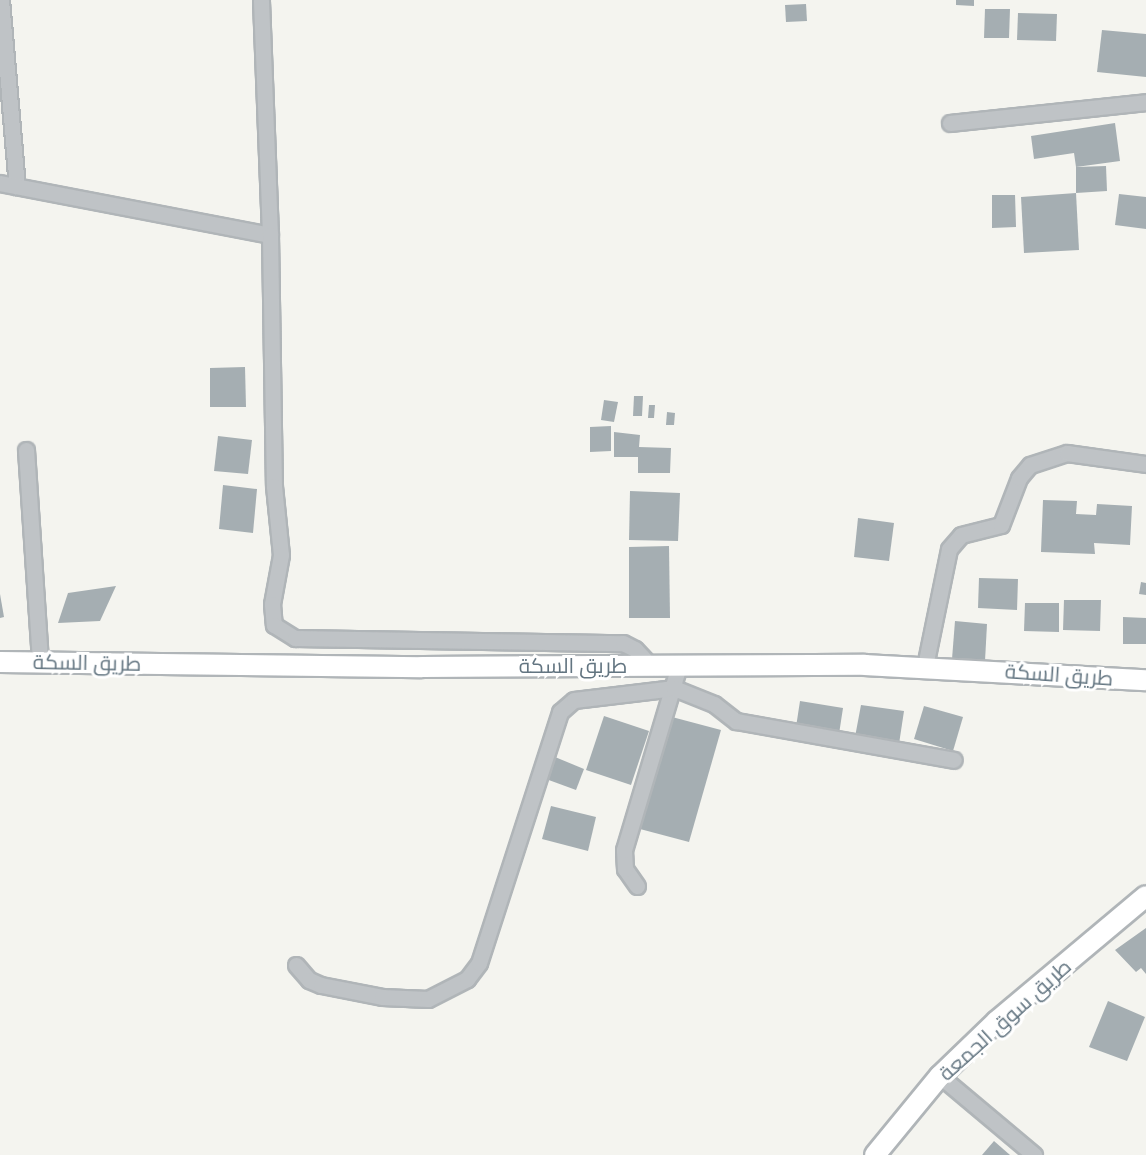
<!DOCTYPE html>
<meta charset="utf-8">
<style>
body{margin:0}
#map{position:relative;width:1146px;height:1155px;overflow:hidden;background:#f4f4ef;font-family:"Public Sans",Cairo,sans-serif}
div>[style]{position:absolute}
.building>*{inset:0;background:#a5aeb2}
.roads{filter:drop-shadow(2px 0 #b0b5b8) drop-shadow(-2px 0 #b0b5b8) drop-shadow(0 2px #b0b5b8) drop-shadow(0 -2px #b0b5b8)}
.minor>*{height:15px;margin:-7.5px;padding:0 7.5px;transform-origin:7.5px;border-radius:7.5px;background:#bfc3c6}
.major>*{height:20px;margin:-10px;padding:0 10px;transform-origin:10px;border-radius:10px;background:#fff}
span{translate:-50% -50%;white-space:nowrap;text-align:center;line-height:1.15;-webkit-text-stroke:6px #fff;paint-order:stroke}
.street-label{font-size:21px;color:#637581}
</style>
<div id="map">
<div class="building">
<i style="clip-path:polygon(956px 0,974px 0,974px 6px,956px 5px)"></i>
<i style="clip-path:polygon(806px 4px,807px 21px,786px 22px,785px 5px)"></i>
<i style="clip-path:polygon(985px 9px,1010px 9px,1009px 38px,984px 38px)"></i>
<i style="clip-path:polygon(1018px 13px,1057px 14px,1056px 41px,1017px 40px)"></i>
<i style="clip-path:polygon(1102px 30px,1146px 34px,1146px 77px,1097px 72px)"></i>
<i style="clip-path:polygon(1115px 123px,1120px 161px,1076px 167px,1074px 153px,1034px 159px,1031px 136px)"></i>
<i style="clip-path:polygon(1106px 166px,1107px 191px,1076px 193px,1076px 167px)"></i>
<i style="clip-path:polygon(1076px 193px,1079px 250px,1024px 253px,1021px 197px)"></i>
<i style="clip-path:polygon(1119px 194px,1146px 197px,1146px 229px,1115px 225px)"></i>
<i style="clip-path:polygon(992px 195px,1015px 195px,1016px 227px,992px 228px)"></i>
<i style="clip-path:polygon(245px 367px,246px 407px,210px 407px,210px 368px)"></i>
<i style="clip-path:polygon(634px 396px,643px 396px,642px 416px,633px 416px)"></i>
<i style="clip-path:polygon(604px 400px,618px 402px,614px 422px,601px 420px)"></i>
<i style="clip-path:polygon(649px 405px,655px 405px,654px 418px,648px 418px)"></i>
<i style="clip-path:polygon(667px 412px,675px 413px,674px 425px,666px 425px)"></i>
<i style="clip-path:polygon(611px 426px,611px 451px,590px 452px,590px 427px)"></i>
<i style="clip-path:polygon(614px 432px,640px 435px,639px 447px,671px 448px,670px 473px,638px 473px,638px 457px,614px 457px)"></i>
<i style="clip-path:polygon(218px 436px,252px 440px,248px 474px,214px 471px)"></i>
<i style="clip-path:polygon(223px 485px,257px 489px,253px 533px,219px 529px)"></i>
<i style="clip-path:polygon(630px 491px,680px 493px,678px 541px,629px 540px)"></i>
<i style="clip-path:polygon(1043px 500px,1077px 501px,1076px 514px,1096px 515px,1097px 504px,1132px 506px,1130px 545px,1094px 543px,1095px 554px,1041px 552px)"></i>
<i style="clip-path:polygon(858px 518px,894px 523px,889px 561px,854px 557px)"></i>
<i style="clip-path:polygon(669px 546px,670px 618px,629px 618px,629px 547px)"></i>
<i style="clip-path:polygon(979px 578px,1018px 579px,1017px 610px,978px 608px)"></i>
<i style="clip-path:polygon(1141px 582px,1146px 583px,1146px 595px,1139px 594px)"></i>
<i style="clip-path:polygon(116px 586px,100px 621px,58px 623px,68px 593px)"></i>
<i style="clip-path:polygon(0 594px,4px 617px,0 618px)"></i>
<i style="clip-path:polygon(1064px 600px,1101px 600px,1100px 631px,1063px 630px)"></i>
<i style="clip-path:polygon(1025px 603px,1059px 603px,1059px 632px,1024px 631px)"></i>
<i style="clip-path:polygon(1123px 617px,1146px 618px,1146px 644px,1123px 644px)"></i>
<i style="clip-path:polygon(955px 621px,987px 624px,985px 661px,952px 659px)"></i>
<i style="clip-path:polygon(800px 701px,843px 708px,839px 734px,796px 727px)"></i>
<i style="clip-path:polygon(861px 705px,904px 711px,899px 744px,855px 737px)"></i>
<i style="clip-path:polygon(924px 706px,963px 717px,953px 751px,914px 739px)"></i>
<i style="clip-path:polygon(604px 716px,649px 731px,631px 785px,586px 770px)"></i>
<i style="clip-path:polygon(672px 717px,721px 730px,689px 842px,640px 829px)"></i>
<i style="clip-path:polygon(555px 757px,584px 769px,576px 790px,546px 779px)"></i>
<i style="clip-path:polygon(551px 806px,596px 817px,588px 851px,542px 839px)"></i>
<i style="clip-path:polygon(1146px 928px,1146px 974px,1141px 968px,1136px 972px,1115px 950px)"></i>
<i style="clip-path:polygon(1108px 1001px,1145px 1017px,1127px 1061px,1089px 1047px)"></i>
<i style="clip-path:polygon(994px 1141px,1010px 1155px,982px 1155px)"></i>
</div>
<div class="roads">
<div class="minor">
<i style="left:1px;top:0;width:187px;rotate:85.1deg"></i>
<i style="left:950px;top:123px;width:197px;rotate:-6.1deg"></i>
<i style="left:0;top:183px;width:275px;rotate:10.9deg"></i>
<i style="left:270px;top:235px;width:235px;rotate:-92.2deg"></i>
<i style="left:270px;top:235px;width:251px;rotate:89.1deg"></i>
<i style="left:274px;top:486px;width:69px;rotate:84.2deg"></i>
<i style="left:281px;top:555px;width:50px;rotate:100.4deg"></i>
<i style="left:272px;top:604px;width:21px;rotate:85deg"></i>
<i style="left:274px;top:625px;width:25px;rotate:32deg"></i>
<i style="left:295px;top:638px;width:328px;rotate:0.9deg"></i>
<i style="left:623px;top:643px;width:13px;rotate:27deg"></i>
<i style="left:635px;top:649px;width:23px;rotate:47deg"></i>
<i style="left:26px;top:450px;width:212px;rotate:86.2deg"></i>
<i style="left:925px;top:666px;width:119px;rotate:-78.4deg"></i>
<i style="left:949px;top:549px;width:18px;rotate:-49deg"></i>
<i style="left:961px;top:535px;width:41px;rotate:-14deg"></i>
<i style="left:1001px;top:525px;width:50px;rotate:-69deg"></i>
<i style="left:1019px;top:478px;width:17px;rotate:-50deg"></i>
<i style="left:1030px;top:465px;width:39px;rotate:-18deg"></i>
<i style="left:1067px;top:453px;width:80px;rotate:7.9deg"></i>
<i style="left:637px;top:886px;width:21px;rotate:-125deg"></i>
<i style="left:625px;top:869px;width:19px;rotate:-93deg"></i>
<i style="left:624px;top:850px;width:193px;rotate:-73.4deg"></i>
<i style="left:296px;top:965px;width:20px;rotate:49deg"></i>
<i style="left:309px;top:980px;width:13px;rotate:23deg"></i>
<i style="left:321px;top:985px;width:62px;rotate:11.1deg"></i>
<i style="left:382px;top:997px;width:46px;rotate:2.5deg"></i>
<i style="left:428px;top:999px;width:44px;rotate:-27.1deg"></i>
<i style="left:467px;top:979px;width:20px;rotate:-53deg"></i>
<i style="left:479px;top:963px;width:264px;rotate:-72.1deg"></i>
<i style="left:560px;top:712px;width:18px;rotate:-41deg"></i>
<i style="left:574px;top:700px;width:101px;rotate:-6.8deg"></i>
<i style="left:674px;top:688px;width:43px;rotate:21.8deg"></i>
<i style="left:714px;top:704px;width:28px;rotate:38deg"></i>
<i style="left:736px;top:721px;width:221px;rotate:10.1deg"></i>
<i style="left:940px;top:1076px;width:123px;rotate:40deg"></i>
</div>
<div class="major">
<i style="left:0;top:662px;width:422px;rotate:0.7deg"></i>
<i style="left:422px;top:667px;width:443px;rotate:-0.3deg"></i>
<i style="left:865px;top:665px;width:281px;rotate:3.1deg"></i>
<i style="left:875px;top:1155px;width:102px;rotate:-50.6deg"></i>
<i style="left:940px;top:1076px;width:79px;rotate:-44deg"></i>
<i style="left:997px;top:1021px;width:194px;rotate:-40deg"></i>
</div>
</div>
<div class="street-label">
<span style="left:87px;top:663px;rotate:1deg">طريق السكة</span>
<span style="left:573px;top:666px">طريق السكة</span>
<span style="left:1059px;top:675px;rotate:4deg">طريق السكة</span>
<span style="left:1005px;top:1020px;rotate:-42deg">طريق سوق الجمعة</span>
</div>
</div>
